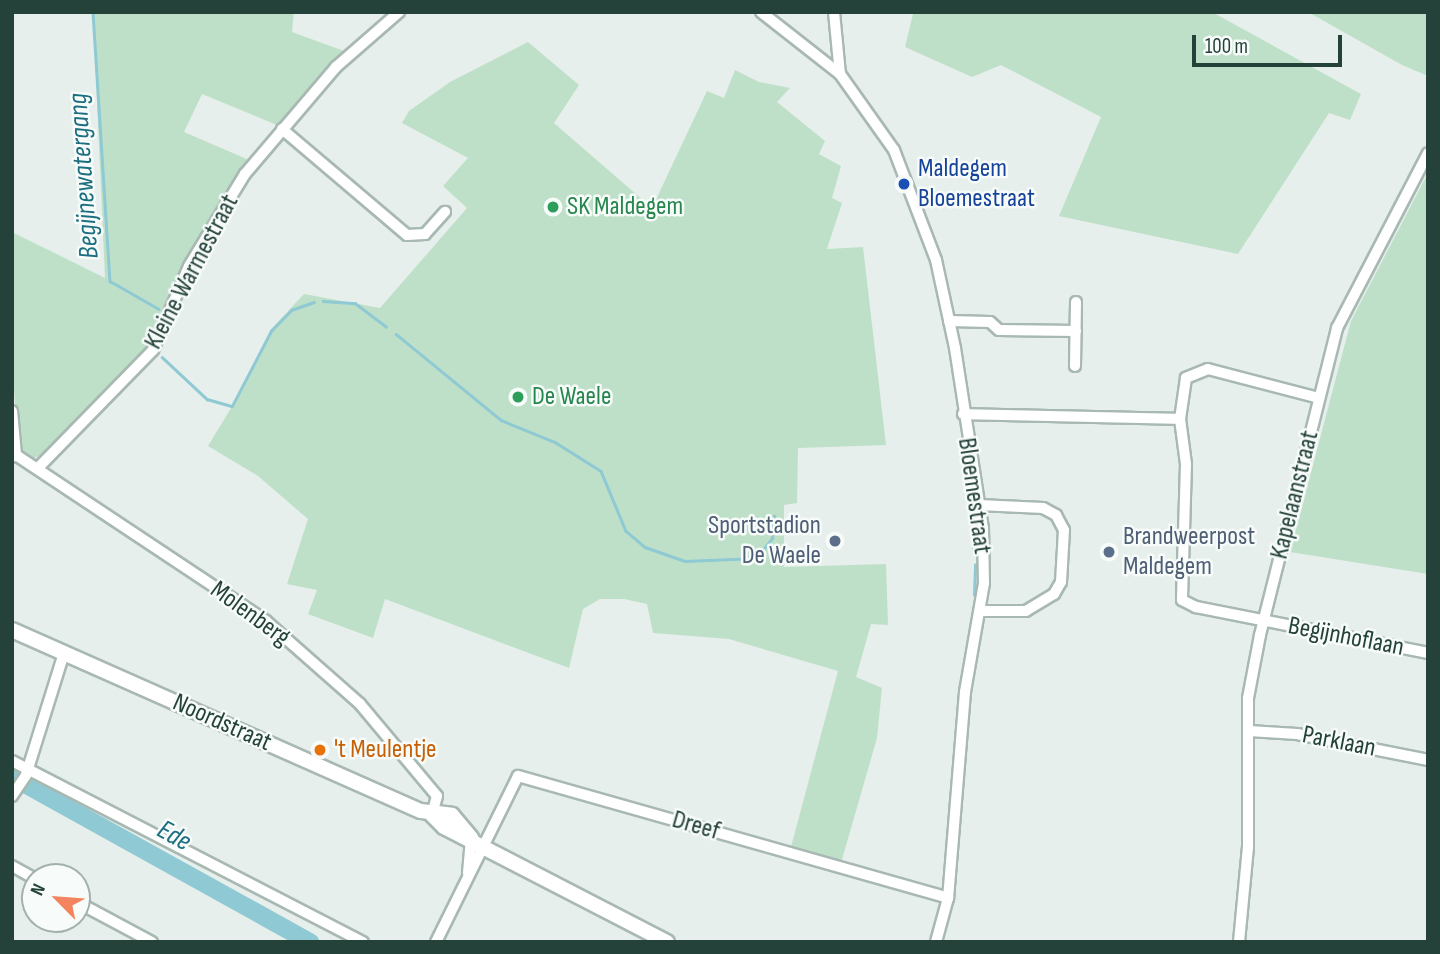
<!DOCTYPE html>
<style>
body{margin:0}
#map{position:relative;width:1440px;height:954px;overflow:hidden;background:#e6efeb;font-family:"Sofia Sans Condensed",sans-serif}
div>[style]{position:absolute}
.green>*{inset:0;background:#bfe0c8}
.stream>*{height:2.5px;margin:-1.25px;padding:0 1.25px;transform-origin:1.25px;border-radius:1.25px;background:#8ec9d4}
.river>*{height:18px;margin:-9px;padding:0 9px;transform-origin:9px;border-radius:9px;background:#8ec9d4}
.roads{filter:drop-shadow(2px 0 #a8b8b2) drop-shadow(-2px 0 #a8b8b2) drop-shadow(0 2px #a8b8b2) drop-shadow(0 -2px #a8b8b2)}
.minor>*{height:10px;margin:-5px;padding:0 5px;transform-origin:5px;border-radius:5px;background:#fff}
.tertiary>*{height:14px;margin:-7px;padding:0 7px;transform-origin:7px;border-radius:7px;background:#fff}
.dots>*{width:19px;height:19px;translate:-50% -50%;box-sizing:border-box;border:4px solid #f7fbf9;border-radius:50%}
span{translate:-50% -50%;white-space:nowrap;text-align:center;line-height:1.15;-webkit-text-stroke:5px #f7fbf9;paint-order:stroke}
.transit-label{font-size:26px;color:#164399}
.left{translate:0 -50%;text-align:left}
.leisure-label{font-size:26px;color:#27864d}
.street-label{font-size:26px;color:#24423a}
.service-label{font-size:26px;color:#4e5e75}
.right{translate:-100% -50%;text-align:right}
.food-label{font-size:26px;color:#c56008}
.water-label{font-size:28px;color:#1c6f80;font-style:italic}
.frame{position:absolute;inset:0;border:14px solid #24423a;pointer-events:none}
.north{position:absolute;left:21px;top:863px;width:70px;height:70px;box-sizing:border-box;background:#f7fbf9;border:2px solid #a3b1ad;border-radius:50%;rotate:295deg;font-size:19px;font-weight:700;line-height:28px;text-align:center;color:#24423a}
.north::after{content:'';display:block;margin:auto;width:24px;height:32px;background:#f4845f;clip-path:polygon(50% 0,100% 100%,50% 72%,0 100%)}
.scale{position:absolute;left:1192px;top:35px;width:150px;height:32px;box-sizing:border-box;border:4px solid #24423a;border-top:0;padding-left:9px;font-size:21px;line-height:24px;white-space:nowrap;color:#24423a;-webkit-text-stroke:5px #f7fbf9;paint-order:stroke}
</style>
<div id="map">
<div class="green">
<i style="clip-path:polygon(93px 12px,294px 12px,292px 32px,344px 51px,277px 125px,202px 94px,184px 132px,249px 160px,189px 256px,157px 335px,44px 454px,34px 458px,23px 452px,18px 437px,12px 367px,12px 232px,105px 278px)"></i>
<i style="clip-path:polygon(908px 12px,1212px 12px,1361px 94px,1350px 120px,1329px 113px,1238px 254px,1059px 216px,1101px 117px,1001px 65px,972px 77px,905px 47px,913px 14px)"></i>
<i style="clip-path:polygon(1308px 12px,1428px 12px,1428px 76px,1402px 65px)"></i>
<i style="clip-path:polygon(528px 42px,579px 85px,554px 123px,652px 208px,707px 91px,724px 98px,735px 70px,759px 82px,790px 88px,777px 102px,825px 141px,819px 154px,841px 166px,832px 198px,842px 203px,827px 249px,863px 247px,886px 445px,798px 448px,797px 503px,784px 505px,784px 567px,886px 564px,888px 625px,871px 624px,856px 677px,882px 688px,877px 738px,841px 863px,791px 847px,838px 671px,729px 639px,653px 633px,647px 604px,624px 599px,600px 599px,583px 609px,569px 668px,385px 599px,373px 638px,308px 614px,317px 590px,287px 584px,308px 519px,258px 476px,208px 446px,245px 385px,271px 329px,304px 294px,380px 308px,467px 208px,443px 186px,468px 158px,402px 123px,409px 111px,450px 82px)"></i>
<i style="clip-path:polygon(1428px 173px,1428px 574px,1290px 552px,1351px 321px)"></i>
</div>
<div class="stream">
<i style="left:93px;top:12px;width:270px;rotate:86.4deg"></i>
<i style="left:110px;top:281px;width:56px;rotate:29.7deg"></i>
<i style="left:323px;top:301px;width:32px;rotate:4deg"></i>
<i style="left:355px;top:303px;width:39px;rotate:37deg"></i>
<i style="left:396px;top:334px;width:136px;rotate:39.3deg"></i>
<i style="left:501px;top:420px;width:58px;rotate:22.2deg"></i>
<i style="left:555px;top:442px;width:54px;rotate:32.2deg"></i>
<i style="left:601px;top:471px;width:65px;rotate:67.4deg"></i>
<i style="left:626px;top:531px;width:25px;rotate:40deg"></i>
<i style="left:645px;top:547px;width:42px;rotate:19.3deg"></i>
<i style="left:685px;top:561px;width:72px;rotate:-2.4deg"></i>
<i style="left:757px;top:558px;width:25px;rotate:-53deg"></i>
<i style="left:772px;top:538px;width:22px;rotate:-85deg"></i>
<i style="left:162px;top:357px;width:62px;rotate:43deg"></i>
<i style="left:207px;top:399px;width:26px;rotate:16deg"></i>
<i style="left:232px;top:406px;width:85px;rotate:-62.5deg"></i>
<i style="left:271px;top:331px;width:29px;rotate:-46deg"></i>
<i style="left:291px;top:310px;width:24px;rotate:-19deg"></i>
<i style="left:973px;top:540px;width:12px;rotate:85deg"></i>
<i style="left:974px;top:595px;width:30px;rotate:-88deg"></i>
</div>
<div class="river">
<i style="left:12px;top:777px;width:341px;rotate:29deg"></i>
</div>
<div class="roads">
<div class="minor">
<i style="left:761px;top:12px;width:100px;rotate:38.1deg"></i>
<i style="left:840px;top:74px;width:93px;rotate:54.6deg"></i>
<i style="left:894px;top:150px;width:118px;rotate:69.1deg"></i>
<i style="left:936px;top:260px;width:90px;rotate:77.8deg"></i>
<i style="left:955px;top:348px;width:182px;rotate:81.2deg"></i>
<i style="left:983px;top:528px;width:55px;rotate:89deg"></i>
<i style="left:984px;top:583px;width:111px;rotate:99.9deg"></i>
<i style="left:965px;top:692px;width:207px;rotate:94.7deg"></i>
<i style="left:948px;top:898px;width:46px;rotate:105.3deg"></i>
<i style="left:834px;top:12px;width:62px;rotate:84.5deg"></i>
<i style="left:282px;top:129px;width:164px;rotate:40.3deg"></i>
<i style="left:407px;top:235px;width:18px;rotate:-3deg"></i>
<i style="left:425px;top:234px;width:30px;rotate:-48deg"></i>
<i style="left:949px;top:321px;width:41px;rotate:1.4deg"></i>
<i style="left:990px;top:322px;width:12px;rotate:42deg"></i>
<i style="left:999px;top:330px;width:77px;rotate:0.7deg"></i>
<i style="left:1075px;top:366px;width:64px;rotate:-89.1deg"></i>
<i style="left:1319px;top:398px;width:115px;rotate:-165.4deg"></i>
<i style="left:1208px;top:369px;width:24px;rotate:158deg"></i>
<i style="left:1186px;top:378px;width:41px;rotate:98.3deg"></i>
<i style="left:1180px;top:419px;width:45px;rotate:82.4deg"></i>
<i style="left:1186px;top:464px;width:136px;rotate:91.7deg"></i>
<i style="left:1182px;top:600px;width:16px;rotate:27deg"></i>
<i style="left:1196px;top:607px;width:237px;rotate:11.2deg"></i>
<i style="left:12px;top:411px;width:44px;rotate:84.8deg"></i>
<i style="left:16px;top:455px;width:4px;rotate:153deg"></i>
<i style="left:963px;top:414px;width:217px;rotate:1.3deg"></i>
<i style="left:16px;top:455px;width:300px;rotate:33.6deg"></i>
<i style="left:266px;top:621px;width:125px;rotate:41.4deg"></i>
<i style="left:360px;top:704px;width:120px;rotate:50.1deg"></i>
<i style="left:437px;top:796px;width:20px;rotate:105deg"></i>
<i style="left:38px;top:468px;width:165px;rotate:-45.7deg"></i>
<i style="left:153px;top:350px;width:91px;rotate:-66.8deg"></i>
<i style="left:189px;top:266px;width:108px;rotate:-58.7deg"></i>
<i style="left:245px;top:174px;width:140px;rotate:-49.6deg"></i>
<i style="left:336px;top:67px;width:84px;rotate:-41.1deg"></i>
<i style="left:979px;top:505px;width:64px;rotate:2.7deg"></i>
<i style="left:1043px;top:508px;width:15px;rotate:28deg"></i>
<i style="left:1056px;top:515px;width:17px;rotate:62deg"></i>
<i style="left:1064px;top:530px;width:52px;rotate:93.3deg"></i>
<i style="left:1061px;top:582px;width:14px;rotate:120deg"></i>
<i style="left:1054px;top:594px;width:33px;rotate:149deg"></i>
<i style="left:1026px;top:611px;width:45px;rotate:180deg"></i>
<i style="left:1249px;top:731px;width:48px;rotate:3.6deg"></i>
<i style="left:1297px;top:734px;width:134px;rotate:11.2deg"></i>
<i style="left:12px;top:761px;width:395px;rotate:27.3deg"></i>
<i style="left:12px;top:796px;width:25px;rotate:-56deg"></i>
<i style="left:26px;top:775px;width:128px;rotate:-72.7deg"></i>
<i style="left:12px;top:866px;width:26px;rotate:29deg"></i>
<i style="left:468px;top:873px;width:35px;rotate:-85deg"></i>
<i style="left:77px;top:902px;width:85px;rotate:28.1deg"></i>
<i style="left:436px;top:942px;width:185px;rotate:-63.7deg"></i>
<i style="left:518px;top:776px;width:447px;rotate:15.8deg"></i>
<i style="left:1239px;top:942px;width:95px;rotate:-84.6deg"></i>
<i style="left:1248px;top:847px;width:149px;rotate:-90deg"></i>
<i style="left:1248px;top:698px;width:64px;rotate:-79.2deg"></i>
<i style="left:1260px;top:635px;width:317px;rotate:-75.9deg"></i>
<i style="left:1337px;top:328px;width:197px;rotate:-62.5deg"></i>
</div>
<div class="tertiary">
<i style="left:12px;top:630px;width:447px;rotate:23.9deg"></i>
<i style="left:421px;top:811px;width:31px;rotate:7deg"></i>
<i style="left:452px;top:815px;width:30px;rotate:50deg"></i>
<i style="left:432px;top:815px;width:17px;rotate:45deg"></i>
<i style="left:444px;top:827px;width:251px;rotate:27.3deg"></i>
</div>
</div>
<div class="dots">
<i style="left:904px;top:184px;background:#1a4fb4"></i>
<i style="left:553px;top:207px;background:#2e9e5b"></i>
<i style="left:518px;top:397px;background:#2e9e5b"></i>
<i style="left:835px;top:541px;background:#5c6f8a"></i>
<i style="left:1109px;top:552px;background:#5c6f8a"></i>
<i style="left:320px;top:750px;background:#e8710a"></i>
</div>
<div class="transit-label">
<span class="left" style="left:918px;top:184px">Maldegem<br>Bloemestraat</span>
</div>
<div class="leisure-label">
<span class="left" style="left:567px;top:207px">SK Maldegem</span>
<span class="left" style="left:532px;top:397px">De Waele</span>
</div>
<div class="street-label">
<span style="left:192px;top:272px;rotate:-62deg">Kleine Warmestraat</span>
<span style="left:1295px;top:495px;rotate:-76deg">Kapelaanstraat</span>
<span style="left:974px;top:496px;rotate:82deg">Bloemestraat</span>
<span style="left:250px;top:614px;rotate:36deg">Molenberg</span>
<span style="left:1346px;top:637px;rotate:11deg">Begijnhoflaan</span>
<span style="left:222px;top:723px;rotate:24deg">Noordstraat</span>
<span style="left:1339px;top:742px;rotate:11deg">Parklaan</span>
<span style="left:696px;top:826px;rotate:16deg">Dreef</span>
</div>
<div class="service-label">
<span class="right" style="left:821px;top:541px">Sportstadion<br>De Waele</span>
<span class="left" style="left:1123px;top:552px">Brandweerpost<br>Maldegem</span>
</div>
<div class="food-label">
<span class="left" style="left:334px;top:750px">'t Meulentje</span>
</div>
<div class="water-label">
<span style="left:84px;top:176px;rotate:-94deg">Begijnewatergang</span>
<span style="left:174px;top:836px;rotate:29deg">Ede</span>
</div>
<div class="frame"></div>
<div class="north">N</div>
<div class="scale">100 m</div>
</div>
